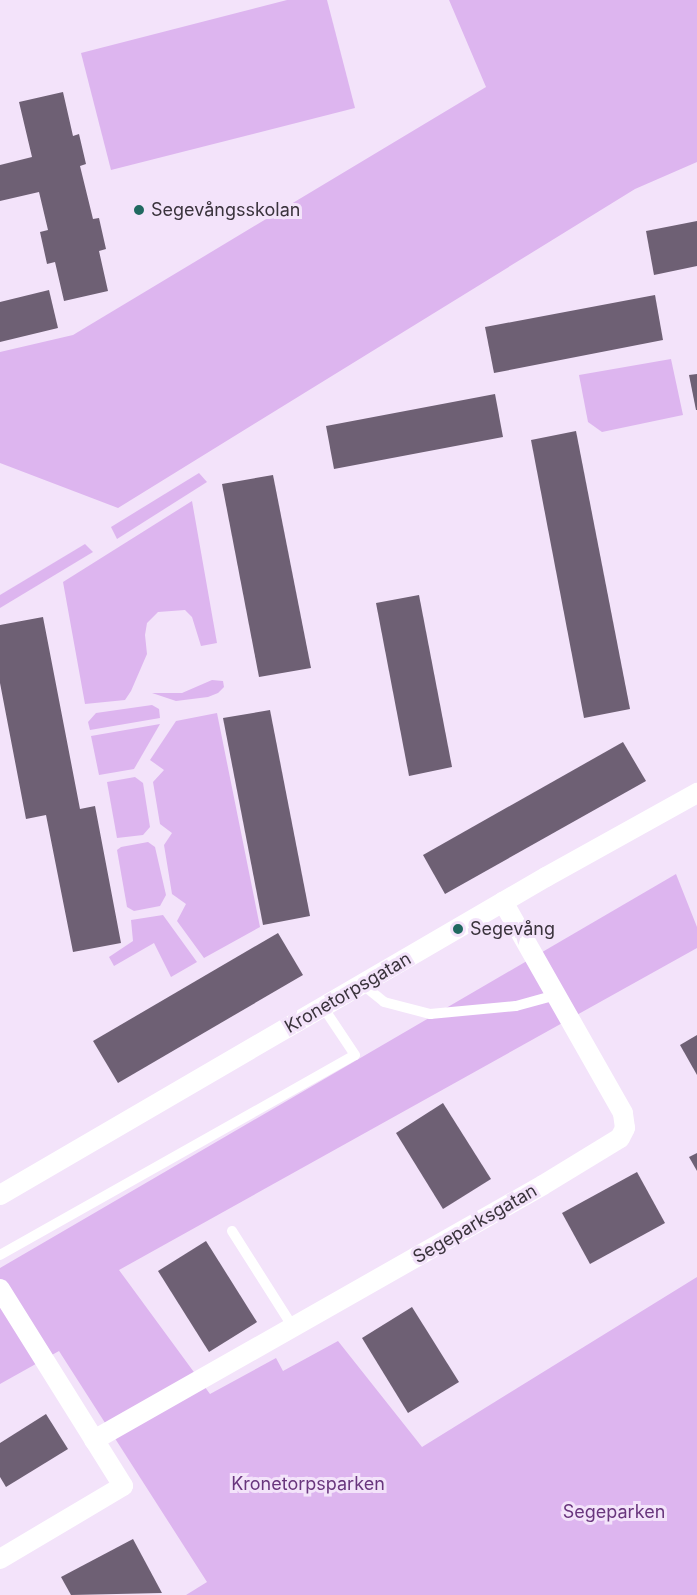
<!DOCTYPE html>
<meta charset="utf-8">
<style>
body{margin:0}
#map{position:relative;width:697px;height:1595px;overflow:hidden;background:#f3e3fa;font-family:Inter,sans-serif}
div>[style]{position:absolute}
.green>*{inset:0;background:#ddb5ef}
.building>*{inset:0;background:#6e6074}
.service>*{height:10px;margin:-5px;padding:0 5px;transform-origin:5px;border-radius:5px;background:#fff}
.minor>*{height:20px;margin:-10px;padding:0 10px;transform-origin:10px;border-radius:10px;background:#fff}
.dots>*{width:16px;height:16px;translate:-50% -50%;box-sizing:border-box;border:3px solid #f3e3fa;border-radius:50%}
span{translate:-50% -50%;white-space:nowrap;text-align:center;line-height:1.15;-webkit-text-stroke:6px #f3e3fa;paint-order:stroke}
.poi-label{font-size:18px;color:#3a333c}
.left{translate:0 -50%;text-align:left}
.street-label{font-size:18px;color:#3a333c}
.park-label{font-size:18px;color:#69367d}
</style>
<div id="map">
<div class="green">
<i style="clip-path:polygon(287px 0,327px 0,355px 108px,111px 170px,81px 53px)"></i>
<i style="clip-path:polygon(449px 0,697px 0,697px 162px,635px 189px,118px 508px,0 463px,0 352px,73px 335px,486px 87px)"></i>
<i style="clip-path:polygon(671px 359px,683px 415px,602px 432px,588px 422px,579px 375px)"></i>
<i style="clip-path:polygon(199px 473px,207px 482px,117px 539px,111px 527px)"></i>
<i style="clip-path:polygon(192px 501px,217px 643px,201px 646px,192px 617px,185px 610px,158px 612px,147px 623px,145px 635px,147px 654px,131px 691px,125px 700px,85px 704px,63px 582px)"></i>
<i style="clip-path:polygon(85px 544px,93px 552px,0 608px,0 595px)"></i>
<i style="clip-path:polygon(212px 680px,223px 681px,224px 687px,218px 693px,208px 697px,176px 701px,152px 693px,182px 693px)"></i>
<i style="clip-path:polygon(152px 705px,159px 709px,160px 718px,90px 730px,88px 722px,96px 713px)"></i>
<i style="clip-path:polygon(217px 713px,260px 927px,204px 958px,177px 921px,186px 904px,172px 894px,164px 845px,172px 833px,160px 824px,153px 782px,164px 770px,150px 760px,176px 721px)"></i>
<i style="clip-path:polygon(160px 724px,134px 769px,99px 775px,91px 736px)"></i>
<i style="clip-path:polygon(135px 777px,143px 783px,150px 827px,143px 835px,117px 838px,107px 782px)"></i>
<i style="clip-path:polygon(148px 842px,155px 847px,166px 895px,160px 906px,134px 911px,127px 907px,117px 850px,121px 847px)"></i>
<i style="clip-path:polygon(676px 874px,697px 927px,697px 948px,119px 1270px,210px 1394px,276px 1358px,283px 1371px,338px 1341px,422px 1447px,697px 1277px,697px 1595px,186px 1595px,207px 1582px,59px 1351px,0 1384px,0 1268px)"></i>
<i style="clip-path:polygon(163px 915px,197px 962px,171px 977px,154px 943px,114px 966px,109px 957px,133px 941px,131px 920px)"></i>
</div>
<div class="building">
<i style="clip-path:polygon(63px 92px,73px 136px,79px 134px,86px 164px,80px 166px,93px 219px,99px 218px,106px 249px,99px 251px,108px 291px,64px 301px,55px 262px,47px 264px,40px 232px,48px 230px,39px 192px,0 201px,0 165px,32px 157px,19px 102px)"></i>
<i style="clip-path:polygon(697px 221px,697px 266px,654px 275px,646px 231px)"></i>
<i style="clip-path:polygon(49px 290px,58px 328px,0 342px,0 302px)"></i>
<i style="clip-path:polygon(655px 295px,663px 340px,494px 373px,485px 327px)"></i>
<i style="clip-path:polygon(697px 374px,697px 410px,696px 410px,689px 375px)"></i>
<i style="clip-path:polygon(495px 394px,503px 437px,334px 469px,326px 426px)"></i>
<i style="clip-path:polygon(576px 431px,630px 709px,584px 718px,531px 440px)"></i>
<i style="clip-path:polygon(273px 475px,311px 668px,259px 677px,222px 484px)"></i>
<i style="clip-path:polygon(419px 595px,452px 767px,409px 776px,376px 603px)"></i>
<i style="clip-path:polygon(43px 617px,80px 809px,95px 806px,121px 943px,73px 952px,46px 815px,26px 819px,0 683px,0 625px)"></i>
<i style="clip-path:polygon(270px 710px,310px 916px,263px 925px,223px 718px)"></i>
<i style="clip-path:polygon(623px 742px,646px 781px,445px 894px,423px 855px)"></i>
<i style="clip-path:polygon(278px 933px,303px 975px,118px 1083px,93px 1041px)"></i>
<i style="clip-path:polygon(697px 1035px,697px 1075px,680px 1045px)"></i>
<i style="clip-path:polygon(443px 1103px,491px 1179px,443px 1209px,396px 1133px)"></i>
<i style="clip-path:polygon(697px 1153px,697px 1171px,689px 1157px)"></i>
<i style="clip-path:polygon(637px 1172px,665px 1223px,590px 1264px,562px 1213px)"></i>
<i style="clip-path:polygon(206px 1241px,257px 1322px,209px 1352px,158px 1271px)"></i>
<i style="clip-path:polygon(412px 1307px,459px 1382px,408px 1413px,362px 1338px)"></i>
<i style="clip-path:polygon(46px 1414px,68px 1449px,6px 1487px,0 1477px,0 1443px)"></i>
<i style="clip-path:polygon(133px 1539px,162px 1593px,71px 1595px,61px 1577px)"></i>
</div>
<div class="service">
<i style="left:362px;top:984px;width:28px;rotate:39deg"></i>
<i style="left:384px;top:1002px;width:48px;rotate:14.6deg"></i>
<i style="left:430px;top:1014px;width:86px;rotate:-5.3deg"></i>
<i style="left:516px;top:1006px;width:41px;rotate:-15.4deg"></i>
<i style="left:232px;top:1231px;width:114px;rotate:57.6deg"></i>
<i style="left:0;top:1255px;width:407px;rotate:-29.4deg"></i>
<i style="left:355px;top:1055px;width:58px;rotate:-123.7deg"></i>
</div>
<div class="minor">
<i style="left:0;top:1195px;width:632px;rotate:-30.22deg"></i>
<i style="left:546px;top:877px;width:173px;rotate:-29.1deg"></i>
<i style="left:0;top:1289px;width:232px;rotate:58deg"></i>
<i style="left:123px;top:1486px;width:143px;rotate:149.3deg"></i>
<i style="left:94px;top:1440px;width:516px;rotate:-29.59deg"></i>
<i style="left:543px;top:1185px;width:90px;rotate:-31.4deg"></i>
<i style="left:620px;top:1138px;width:11px;rotate:-63deg"></i>
<i style="left:625px;top:1128px;width:15px;rotate:-98deg"></i>
<i style="left:623px;top:1113px;width:243px;rotate:-119.6deg"></i>
</div>
<div class="dots">
<i style="left:139px;top:210px;background:#206960"></i>
<i style="left:458px;top:929px;background:#206960"></i>
</div>
<div class="poi-label">
<span class="left" style="left:151px;top:210px">Segevångsskolan</span>
<span class="left" style="left:470px;top:929px">Segevång</span>
</div>
<div class="street-label">
<span style="left:348px;top:993px;rotate:-30deg">Kronetorpsgatan</span>
<span style="left:475px;top:1224px;rotate:-30deg">Segeparksgatan</span>
</div>
<div class="park-label">
<span style="left:308px;top:1484px">Kronetorpsparken</span>
<span style="left:614px;top:1512px">Segeparken</span>
</div>
</div>
